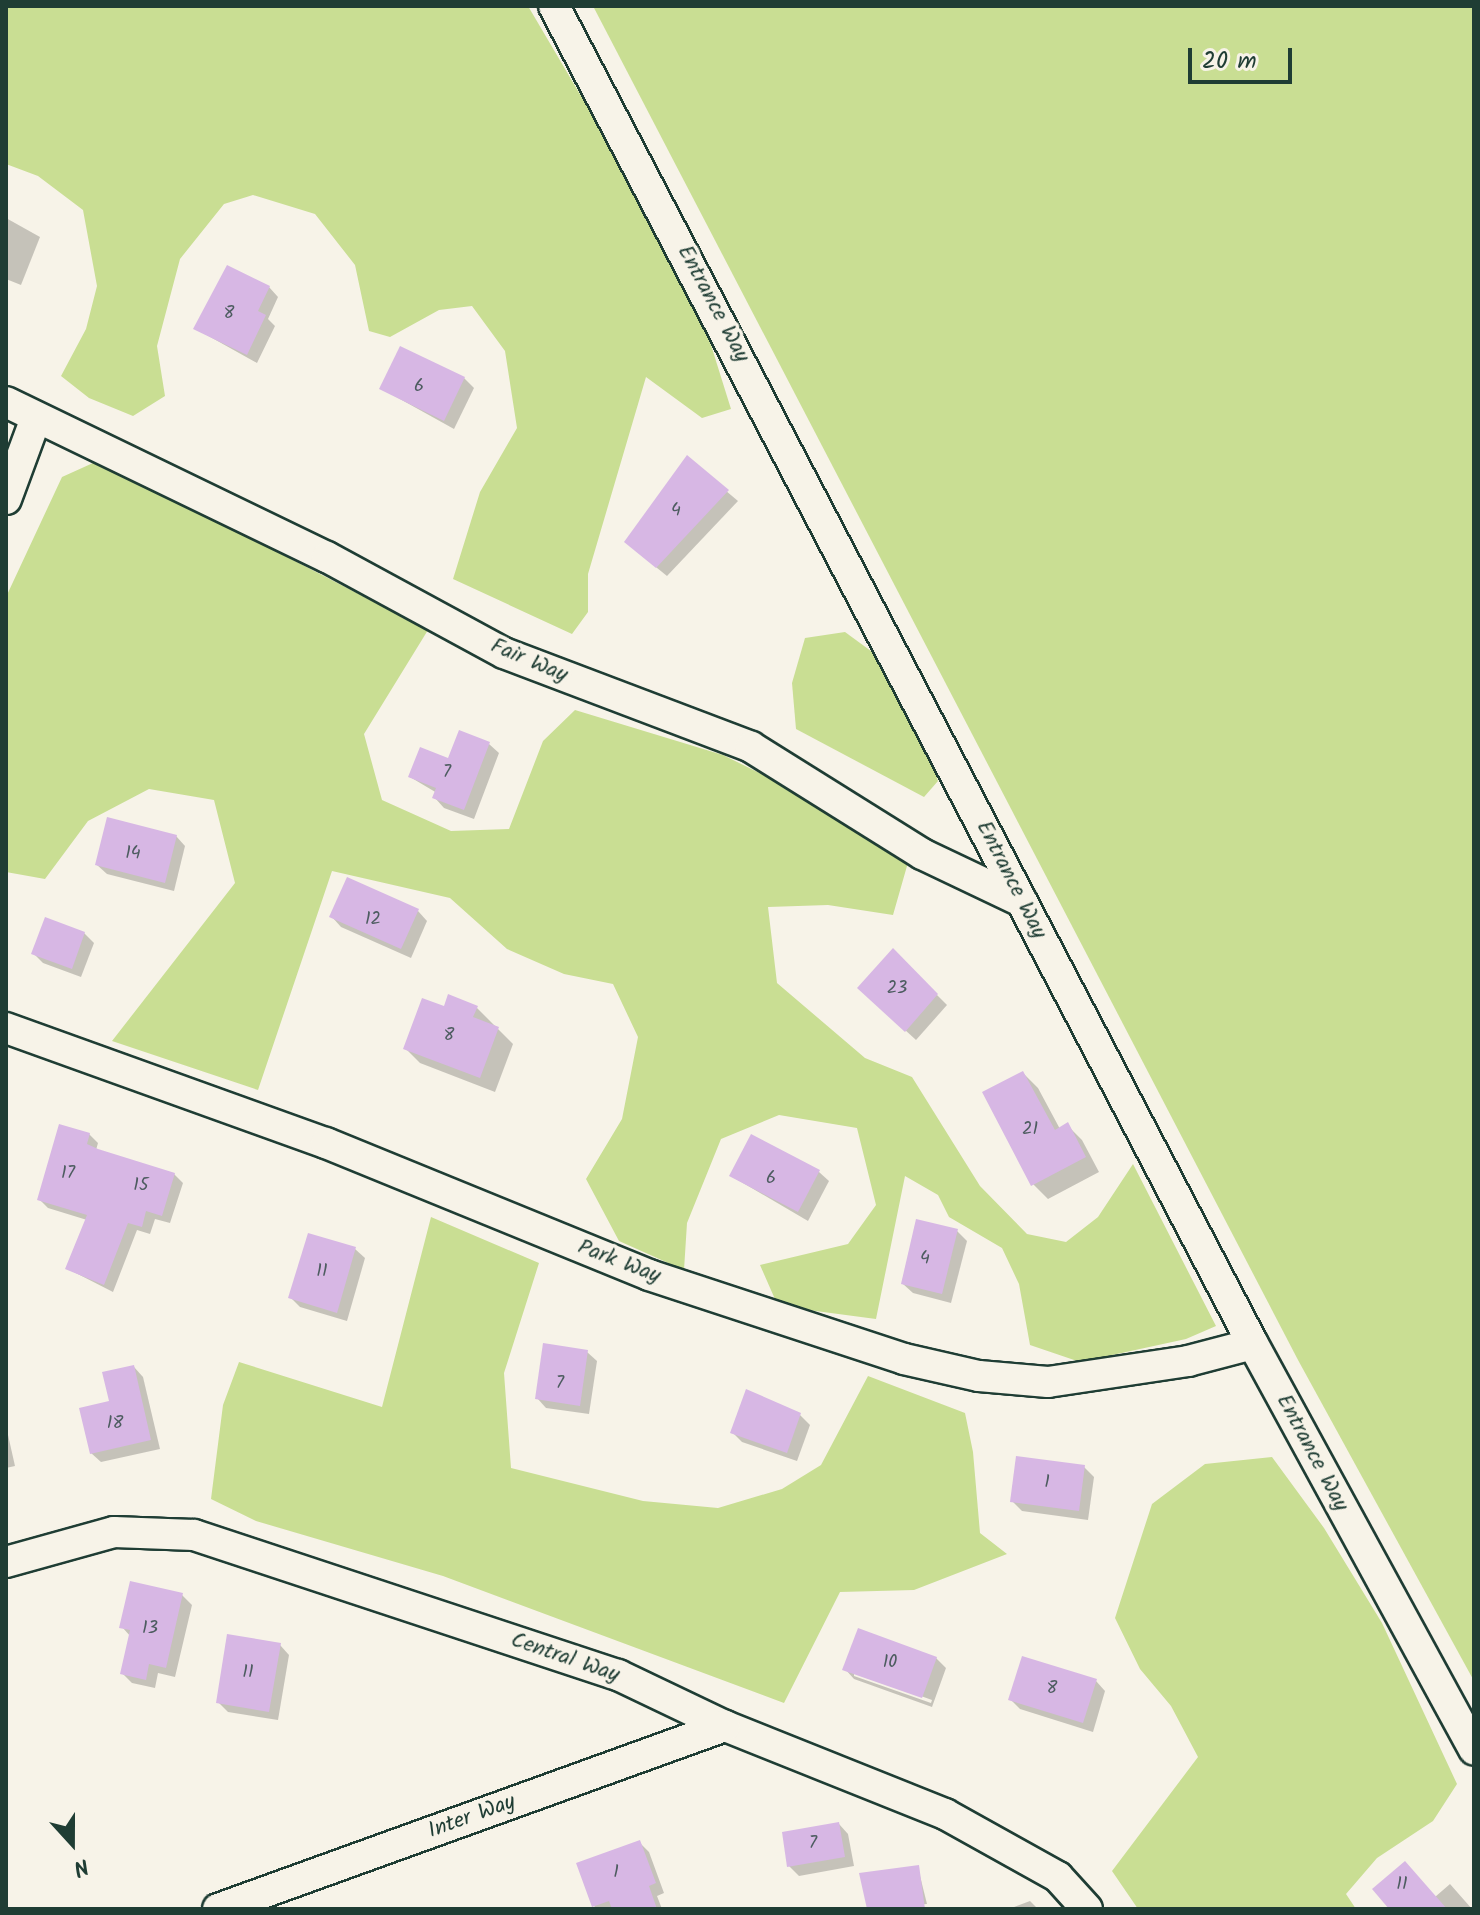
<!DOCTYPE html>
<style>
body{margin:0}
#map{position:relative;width:1480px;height:1915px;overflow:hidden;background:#f7f3e8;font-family:Kalam,sans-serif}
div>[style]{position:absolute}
.green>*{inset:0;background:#c9de93}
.shadow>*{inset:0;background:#0003}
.building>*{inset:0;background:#d7b7e4}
.roads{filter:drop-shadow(2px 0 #1f3d34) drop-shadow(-2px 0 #1f3d34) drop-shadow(0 2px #1f3d34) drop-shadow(0 -2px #1f3d34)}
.minor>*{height:30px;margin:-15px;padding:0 15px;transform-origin:15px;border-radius:15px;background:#f7f3e8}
span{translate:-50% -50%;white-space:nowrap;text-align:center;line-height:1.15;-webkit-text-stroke:7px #f7f3e8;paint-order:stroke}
.number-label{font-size:18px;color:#4d5c60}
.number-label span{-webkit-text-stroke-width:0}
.street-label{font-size:22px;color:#1f3d34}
.frame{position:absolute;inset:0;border:8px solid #1f3d34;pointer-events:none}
.north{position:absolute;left:32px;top:1803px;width:80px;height:80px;-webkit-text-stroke:6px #f7f3e8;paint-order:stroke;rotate:159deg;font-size:22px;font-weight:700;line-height:32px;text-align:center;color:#1f3d34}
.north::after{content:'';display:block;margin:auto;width:28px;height:36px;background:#1f3d34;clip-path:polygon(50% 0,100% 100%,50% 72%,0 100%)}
.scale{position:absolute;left:1188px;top:48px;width:104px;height:36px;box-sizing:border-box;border:4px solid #1f3d34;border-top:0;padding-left:10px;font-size:24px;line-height:28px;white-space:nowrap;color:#1f3d34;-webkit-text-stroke:6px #f7f3e8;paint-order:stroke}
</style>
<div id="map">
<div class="green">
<i style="clip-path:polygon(6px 6px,528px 6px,641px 198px,711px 345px,731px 409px,702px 418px,646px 377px,588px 574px,588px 612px,572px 634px,453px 579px,480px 492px,517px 428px,505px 351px,472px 306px,439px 310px,390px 337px,369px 331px,355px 265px,315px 214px,253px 195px,224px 204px,180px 259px,157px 346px,165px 396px,133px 416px,89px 398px,61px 376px,86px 329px,97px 286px,83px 210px,38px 176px,6px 164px)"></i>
<i style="clip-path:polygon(593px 6px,1474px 6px,1474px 1681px,1298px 1360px)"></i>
<i style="clip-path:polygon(93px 463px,133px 477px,428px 630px,364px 734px,382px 800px,451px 831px,509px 829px,543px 741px,575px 710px,723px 755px,798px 792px,909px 859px,893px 915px,828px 905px,768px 907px,777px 983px,865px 1058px,912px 1077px,980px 1186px,1027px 1234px,1066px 1242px,1098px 1217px,1133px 1164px,1216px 1326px,1186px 1339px,1080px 1362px,1030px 1345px,1019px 1284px,1002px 1248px,949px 1217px,938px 1195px,905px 1176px,876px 1319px,778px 1306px,760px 1265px,848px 1244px,876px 1205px,857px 1128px,779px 1115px,721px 1139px,687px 1223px,684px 1270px,619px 1241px,586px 1179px,622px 1119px,638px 1037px,613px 984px,564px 974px,507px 949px,450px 898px,332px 871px,258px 1090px,112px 1041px,235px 883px,214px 800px,149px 789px,88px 821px,45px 879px,6px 872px,6px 597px,62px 477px)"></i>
<i style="clip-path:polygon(845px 632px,890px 665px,920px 729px,938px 781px,924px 797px,796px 729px,792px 683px,805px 638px)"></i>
<i style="clip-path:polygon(431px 1217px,539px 1263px,504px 1373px,511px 1468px,643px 1501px,718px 1508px,782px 1489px,821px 1465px,868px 1376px,965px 1413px,973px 1452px,980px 1533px,1007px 1554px,914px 1590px,840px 1592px,784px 1703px,443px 1576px,256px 1521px,211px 1499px,223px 1405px,239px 1362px,382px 1407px)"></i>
<i style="clip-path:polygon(1272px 1457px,1324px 1528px,1382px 1623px,1457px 1784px,1433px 1821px,1377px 1858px,1346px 1894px,1356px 1909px,1138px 1909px,1112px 1871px,1198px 1757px,1171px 1706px,1140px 1669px,1115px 1618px,1152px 1504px,1205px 1464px)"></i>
</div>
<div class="shadow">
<i style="clip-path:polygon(6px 218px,40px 237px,21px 285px,6px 279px)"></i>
<i style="clip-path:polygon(269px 287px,278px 297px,268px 319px,275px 326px,257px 363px,196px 329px)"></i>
<i style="clip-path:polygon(464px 378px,474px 388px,454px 429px,382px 389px)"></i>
<i style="clip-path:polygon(687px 458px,738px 501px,667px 576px,636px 551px)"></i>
<i style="clip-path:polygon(489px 744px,499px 753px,474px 819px,444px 808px,435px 798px,437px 793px,410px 777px)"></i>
<i style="clip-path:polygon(176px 836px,185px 846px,174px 891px,107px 874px,97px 865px)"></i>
<i style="clip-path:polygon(418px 911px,427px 921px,411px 958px,341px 927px,332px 917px)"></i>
<i style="clip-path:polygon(84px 933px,94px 943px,81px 977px,43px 963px,34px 954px)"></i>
<i style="clip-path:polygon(893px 951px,947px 1005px,916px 1040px,869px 997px)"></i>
<i style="clip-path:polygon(477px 1008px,513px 1044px,495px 1092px,420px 1063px,405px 1048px,445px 1009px)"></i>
<i style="clip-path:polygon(1023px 1073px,1038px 1088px,1060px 1129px,1067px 1125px,1082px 1140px,1099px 1172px,1048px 1199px,1033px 1184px)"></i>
<i style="clip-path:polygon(89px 1134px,98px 1143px,96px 1150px,174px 1174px,183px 1183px,170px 1223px,155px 1219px,150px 1234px,137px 1230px,113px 1292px,68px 1269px,87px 1220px,48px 1208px,39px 1199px)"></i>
<i style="clip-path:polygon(819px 1172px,829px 1181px,808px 1221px,731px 1176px)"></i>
<i style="clip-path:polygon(957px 1231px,967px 1241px,951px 1303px,913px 1293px,903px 1284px)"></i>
<i style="clip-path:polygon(355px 1249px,365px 1258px,347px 1321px,300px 1307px,291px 1298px)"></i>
<i style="clip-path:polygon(587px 1352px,597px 1361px,589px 1414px,546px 1408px,537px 1398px)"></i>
<i style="clip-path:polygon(134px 1367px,143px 1377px,160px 1449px,101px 1462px,91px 1453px,111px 1403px)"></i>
<i style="clip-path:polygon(800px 1415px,810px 1425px,797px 1461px,742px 1442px,732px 1432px)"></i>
<i style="clip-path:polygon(6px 1426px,15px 1466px,6px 1468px)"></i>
<i style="clip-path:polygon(1084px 1467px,1094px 1477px,1088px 1520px,1022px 1511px,1012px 1501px)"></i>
<i style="clip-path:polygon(182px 1595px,192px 1605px,175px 1677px,158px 1673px,155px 1688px,132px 1683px,122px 1673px,131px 1637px,122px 1627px)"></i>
<i style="clip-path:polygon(280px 1645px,289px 1655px,278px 1720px,228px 1712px,218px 1702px)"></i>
<i style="clip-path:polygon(evenodd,936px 1658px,946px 1668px,932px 1707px,854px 1679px,845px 1669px,936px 1658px,854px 1672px,932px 1700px,931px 1703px,854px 1676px,854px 1672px)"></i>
<i style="clip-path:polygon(1096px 1681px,1105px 1691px,1093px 1732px,1020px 1709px,1010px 1699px)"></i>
<i style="clip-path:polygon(839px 1824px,848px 1834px,854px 1866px,799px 1876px,789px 1866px)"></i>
<i style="clip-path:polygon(639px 1842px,649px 1852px,664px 1893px,657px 1896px,662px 1909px,597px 1909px,594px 1906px)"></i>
<i style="clip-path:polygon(918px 1868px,927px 1904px,871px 1909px)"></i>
<i style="clip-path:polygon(1450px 1884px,1472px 1909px,1391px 1909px,1435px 1897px)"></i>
<i style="clip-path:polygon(1030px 1901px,1038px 1909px,1009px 1909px)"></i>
</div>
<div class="building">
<i style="clip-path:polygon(227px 265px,270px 286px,258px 311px,266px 315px,247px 355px,193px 329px)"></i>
<i style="clip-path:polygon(400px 346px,465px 377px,444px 421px,379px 389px)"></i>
<i style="clip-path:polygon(687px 455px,729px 490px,656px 568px,624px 542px)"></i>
<i style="clip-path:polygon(459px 730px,490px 742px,464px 810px,432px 798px,436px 788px,408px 777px,420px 747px,448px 758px)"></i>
<i style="clip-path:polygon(107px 817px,177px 835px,165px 883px,95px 865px)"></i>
<i style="clip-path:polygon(347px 877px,419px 909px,401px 949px,329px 917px)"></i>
<i style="clip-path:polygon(45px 917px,85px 932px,72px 969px,31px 954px)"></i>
<i style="clip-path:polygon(893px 948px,938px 994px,905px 1032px,857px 988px)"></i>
<i style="clip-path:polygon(448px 994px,478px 1006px,473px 1017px,499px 1027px,480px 1078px,403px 1049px,422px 998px,444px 1006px)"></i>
<i style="clip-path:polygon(1023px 1071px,1055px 1130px,1068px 1122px,1086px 1157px,1031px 1186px,982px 1092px)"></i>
<i style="clip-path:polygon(59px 1124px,90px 1133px,87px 1144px,98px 1149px,175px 1173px,162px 1216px,146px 1211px,142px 1227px,128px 1223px,104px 1285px,65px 1269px,87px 1215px,37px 1200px)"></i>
<i style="clip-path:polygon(751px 1134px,820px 1170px,798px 1212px,729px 1176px)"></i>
<i style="clip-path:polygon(916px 1219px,958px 1229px,942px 1294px,901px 1284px)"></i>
<i style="clip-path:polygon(308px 1233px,356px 1247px,337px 1313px,288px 1298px)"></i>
<i style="clip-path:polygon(543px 1343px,588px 1350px,580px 1406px,535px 1399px)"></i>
<i style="clip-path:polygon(134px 1365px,151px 1440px,90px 1454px,79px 1408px,109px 1401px,102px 1372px)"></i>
<i style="clip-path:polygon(746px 1389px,801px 1413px,787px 1453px,730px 1433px)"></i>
<i style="clip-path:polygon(1016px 1456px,1085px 1465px,1079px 1511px,1010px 1502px)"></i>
<i style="clip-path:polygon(130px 1581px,183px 1593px,166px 1668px,149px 1664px,146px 1680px,120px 1674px,130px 1630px,119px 1628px)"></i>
<i style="clip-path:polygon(858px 1628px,937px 1657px,922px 1698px,842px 1670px)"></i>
<i style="clip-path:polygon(227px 1634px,281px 1643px,269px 1712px,216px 1703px)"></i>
<i style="clip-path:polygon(1022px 1656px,1097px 1679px,1083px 1723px,1008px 1700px)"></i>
<i style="clip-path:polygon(839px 1822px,845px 1857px,787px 1867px,782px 1832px)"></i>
<i style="clip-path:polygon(640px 1840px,656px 1883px,649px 1886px,657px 1909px,612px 1909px,609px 1901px,592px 1907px,576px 1863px)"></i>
<i style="clip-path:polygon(1405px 1861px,1447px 1909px,1389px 1909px,1372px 1889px)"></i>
<i style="clip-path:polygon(919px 1865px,925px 1909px,867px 1909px,859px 1873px)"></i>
</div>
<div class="roads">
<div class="minor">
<i style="left:554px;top:6px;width:1510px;rotate:62.42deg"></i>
<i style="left:1253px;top:1344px;width:462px;rotate:61.4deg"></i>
<i style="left:6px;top:402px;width:356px;rotate:25.8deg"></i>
<i style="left:327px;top:557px;width:201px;rotate:28.5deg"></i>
<i style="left:504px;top:653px;width:264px;rotate:20.8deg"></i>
<i style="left:751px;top:747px;width:202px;rotate:32deg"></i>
<i style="left:922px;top:854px;width:110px;rotate:25.4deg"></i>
<i style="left:6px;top:499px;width:86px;rotate:-69.7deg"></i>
<i style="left:6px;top:1028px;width:340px;rotate:19.8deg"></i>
<i style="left:326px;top:1143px;width:349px;rotate:22.2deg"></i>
<i style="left:649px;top:1275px;width:268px;rotate:18.2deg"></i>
<i style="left:904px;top:1359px;width:77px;rotate:12.8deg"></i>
<i style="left:979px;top:1376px;width:69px;rotate:5deg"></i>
<i style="left:1048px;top:1382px;width:142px;rotate:-8.5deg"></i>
<i style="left:1188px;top:1361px;width:67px;rotate:-14.7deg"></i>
<i style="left:6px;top:1562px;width:112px;rotate:-15.5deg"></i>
<i style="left:114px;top:1532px;width:80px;rotate:2.1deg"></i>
<i style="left:194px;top:1535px;width:447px;rotate:18.3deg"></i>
<i style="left:618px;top:1675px;width:119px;rotate:25.5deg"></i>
<i style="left:725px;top:1726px;width:237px;rotate:21.8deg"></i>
<i style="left:945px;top:1814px;width:129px;rotate:29.1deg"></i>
<i style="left:1058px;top:1877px;width:43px;rotate:47.8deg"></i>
<i style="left:218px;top:1909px;width:539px;rotate:-19.85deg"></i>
</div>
</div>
<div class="number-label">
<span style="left:229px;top:314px">8</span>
<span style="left:419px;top:387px">6</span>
<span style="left:676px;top:511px">4</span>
<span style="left:447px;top:773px">7</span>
<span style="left:133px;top:854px">14</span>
<span style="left:373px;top:920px">12</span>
<span style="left:897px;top:989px">23</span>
<span style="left:449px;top:1036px">8</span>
<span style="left:1030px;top:1130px">21</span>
<span style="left:68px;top:1174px">17</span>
<span style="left:771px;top:1179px">6</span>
<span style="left:141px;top:1186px">15</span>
<span style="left:925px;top:1259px">4</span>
<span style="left:322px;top:1272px">11</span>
<span style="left:560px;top:1384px">7</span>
<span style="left:115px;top:1424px">18</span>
<span style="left:1047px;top:1483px">1</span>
<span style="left:150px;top:1629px">13</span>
<span style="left:890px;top:1663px">10</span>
<span style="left:248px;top:1673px">11</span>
<span style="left:1052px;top:1689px">8</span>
<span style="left:813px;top:1844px">7</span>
<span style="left:616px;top:1873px">1</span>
<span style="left:1402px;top:1885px">11</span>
</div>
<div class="street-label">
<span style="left:713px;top:304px;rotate:62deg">Entrance Way</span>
<span style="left:529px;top:661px;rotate:23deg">Fair Way</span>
<span style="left:1011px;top:880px;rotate:63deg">Entrance Way</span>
<span style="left:619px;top:1262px;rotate:21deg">Park Way</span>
<span style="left:1312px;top:1453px;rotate:62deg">Entrance Way</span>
<span style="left:565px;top:1658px;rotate:19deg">Central Way</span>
<span style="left:472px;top:1817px;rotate:-20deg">Inter Way</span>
</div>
<div class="frame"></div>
<div class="north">N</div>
<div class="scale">20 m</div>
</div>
